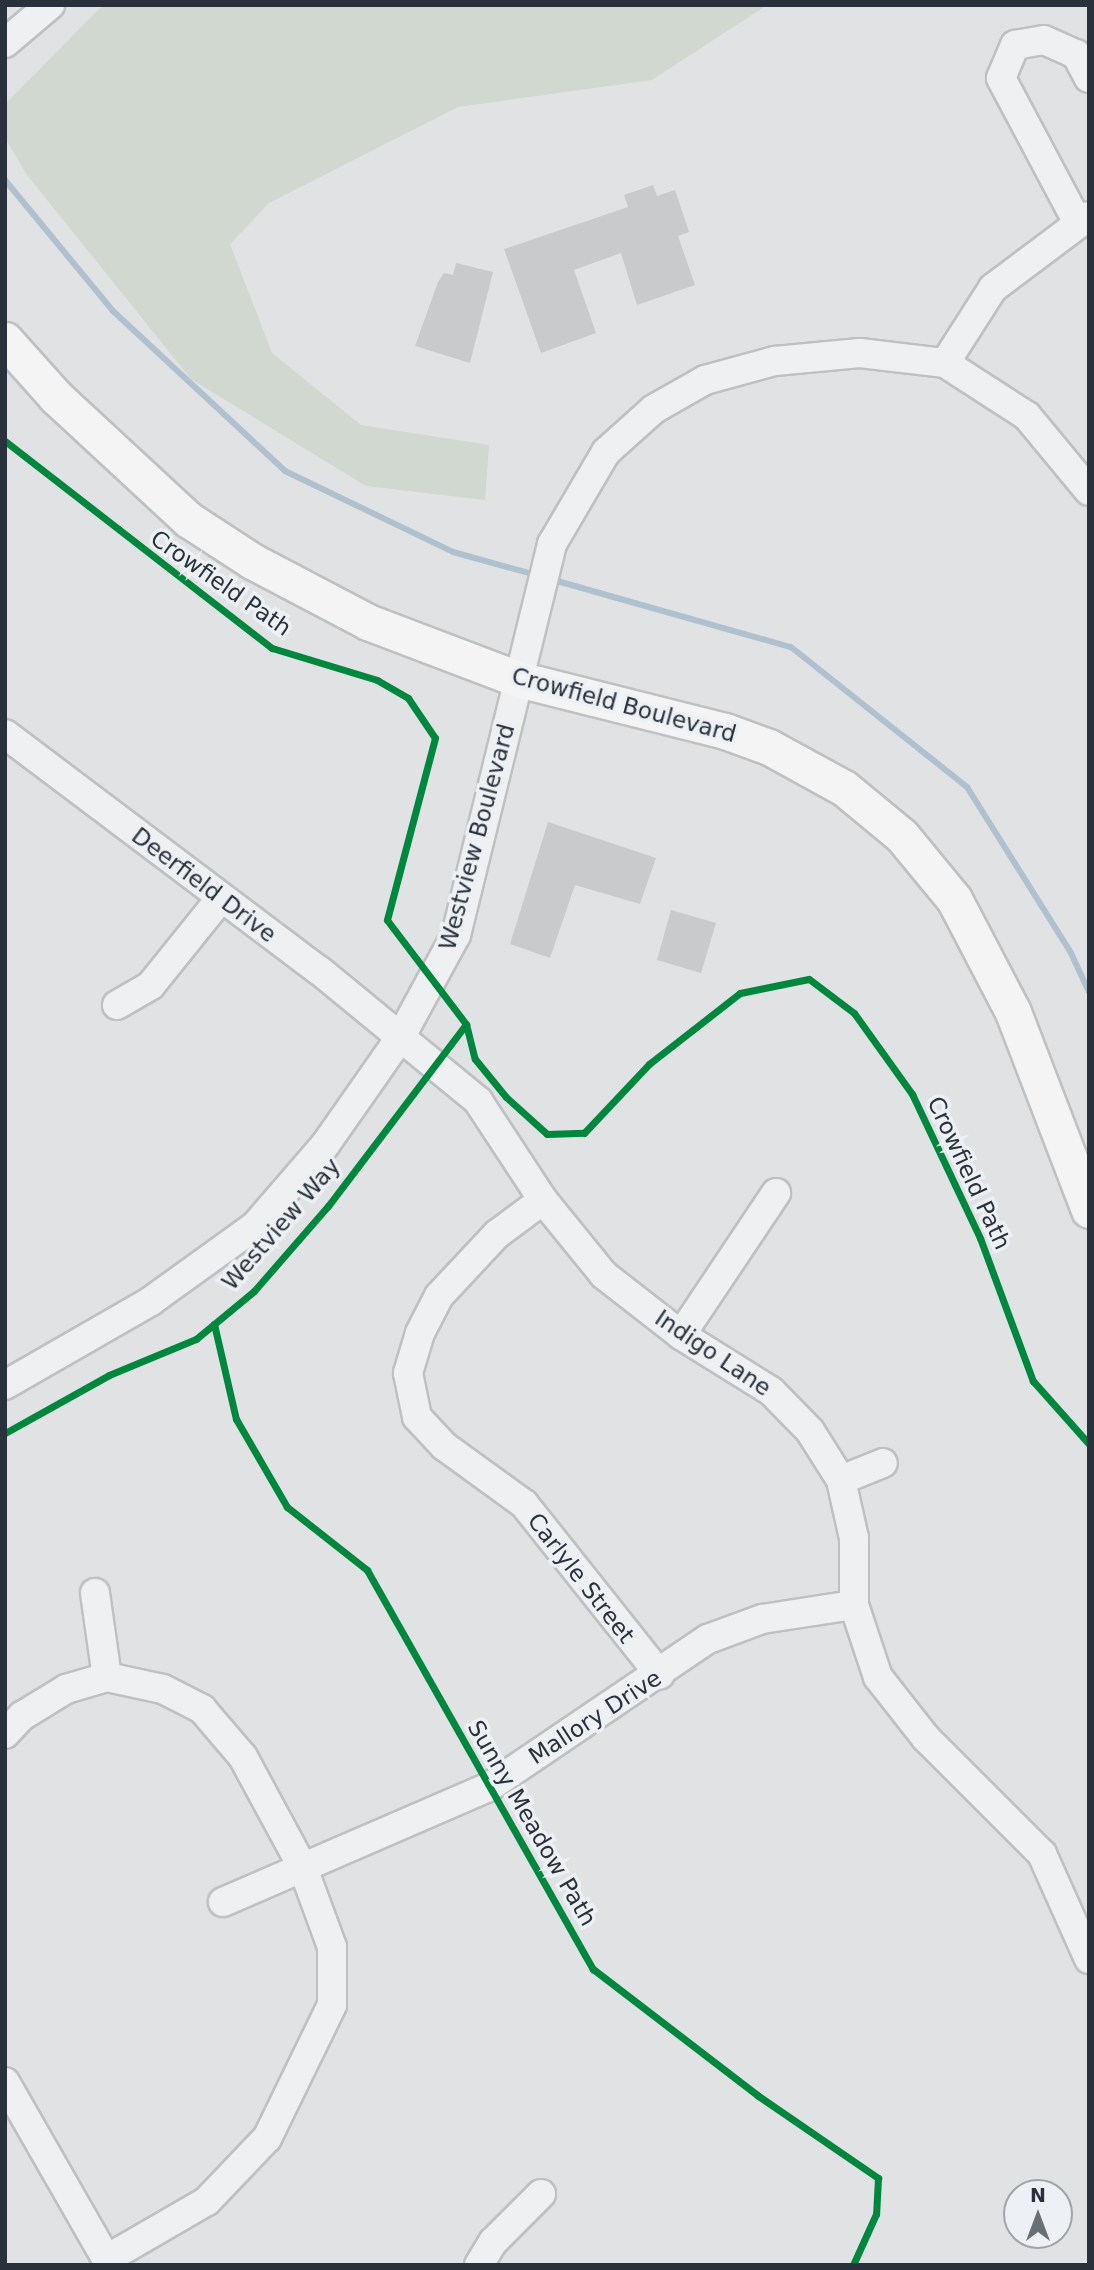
<!DOCTYPE html>
<style>
body{margin:0}
#map{position:relative;width:1094px;height:2270px;overflow:hidden;background:#e0e2e4;font-family:"DejaVu Sans",sans-serif}
div>[style]{position:absolute}
.green>*{inset:0;background:#d1d8d0}
.stream>*{height:6px;margin:-3px;padding:0 3px;transform-origin:3px;border-radius:3px;background:#afc0ce}
.building>*{inset:0;background:#c8cacc}
.roads{filter:drop-shadow(2px 0 #bec0c2) drop-shadow(-2px 0 #bec0c2) drop-shadow(0 2px #bec0c2) drop-shadow(0 -2px #bec0c2)}
.minor>*{height:28px;margin:-14px;padding:0 14px;transform-origin:14px;border-radius:14px;background:#eff0f1}
.major>*{height:35px;margin:-17.5px;padding:0 17.5px;transform-origin:17.5px;border-radius:17.5px;background:#f4f4f5}
.cycleway>*{height:7px;margin:-3.5px;padding:0 3.5px;transform-origin:3.5px;border-radius:3.5px;background:#00873e}
span{translate:-50% -50%;white-space:nowrap;text-align:center;line-height:1.15;-webkit-text-stroke:7px #edf0f4;paint-order:stroke}
.street-label{font-size:23px;color:#28313c}
.frame{position:absolute;inset:0;border:7px solid #28313c;pointer-events:none}
.north{position:absolute;left:1003px;top:2179px;width:70px;height:70px;box-sizing:border-box;background:#edf0f4;border:2px solid #9ea4aa;border-radius:50%;rotate:0deg;font-size:19px;font-weight:700;line-height:28px;text-align:center;color:#28313c}
.north::after{content:'';display:block;margin:auto;width:24px;height:32px;background:#686f77;clip-path:polygon(50% 0,100% 100%,50% 72%,0 100%)}
</style>
<div id="map">
<div class="green">
<i style="clip-path:polygon(103px 5px,767px 5px,652px 80px,458px 107px,269px 203px,230px 244px,272px 353px,361px 425px,489px 445px,485px 500px,366px 486px,191px 379px,27px 175px,5px 138px,5px 104px)"></i>
</div>
<div class="stream">
<i style="left:5px;top:180px;width:170px;rotate:50.5deg"></i>
<i style="left:113px;top:311px;width:235px;rotate:42.9deg"></i>
<i style="left:285px;top:471px;width:187px;rotate:25.7deg"></i>
<i style="left:453px;top:552px;width:86px;rotate:15.5deg"></i>
<i style="left:550px;top:579px;width:250px;rotate:15.8deg"></i>
<i style="left:791px;top:647px;width:225px;rotate:38.5deg"></i>
<i style="left:967px;top:787px;width:194px;rotate:57.9deg"></i>
<i style="left:1070px;top:951px;width:45px;rotate:65.1deg"></i>
</div>
<div class="building">
<i style="clip-path:polygon(653px 185px,657px 196px,675px 190px,689px 232px,678px 236px,695px 285px,637px 305px,621px 253px,574px 270px,596px 333px,541px 353px,504px 249px,628px 207px,624px 195px)"></i>
<i style="clip-path:polygon(456px 263px,493px 272px,470px 363px,415px 346px,438px 282px,444px 273px,453px 275px)"></i>
<i style="clip-path:polygon(548px 822px,656px 858px,640px 904px,575px 885px,550px 958px,510px 944px)"></i>
<i style="clip-path:polygon(671px 910px,716px 923px,701px 973px,657px 960px)"></i>
</div>
<div class="roads">
<div class="minor">
<i style="left:5px;top:43px;width:59px;rotate:-40.2deg"></i>
<i style="left:1078px;top:223px;width:164px;rotate:-118deg"></i>
<i style="left:1001px;top:78px;width:36px;rotate:-67deg"></i>
<i style="left:1015px;top:45px;width:29px;rotate:-10deg"></i>
<i style="left:1044px;top:40px;width:35px;rotate:24deg"></i>
<i style="left:1076px;top:54px;width:27px;rotate:62deg"></i>
<i style="left:945px;top:363px;width:89px;rotate:-57.4deg"></i>
<i style="left:993px;top:288px;width:120px;rotate:-36.9deg"></i>
<i style="left:5px;top:734px;width:394px;rotate:37deg"></i>
<i style="left:320px;top:971px;width:205px;rotate:39.4deg"></i>
<i style="left:478px;top:1101px;width:118px;rotate:56.7deg"></i>
<i style="left:543px;top:1200px;width:97px;rotate:50.9deg"></i>
<i style="left:604px;top:1275px;width:98px;rotate:37.9deg"></i>
<i style="left:681px;top:1335px;width:106px;rotate:31.9deg"></i>
<i style="left:771px;top:1391px;width:56px;rotate:45.7deg"></i>
<i style="left:810px;top:1431px;width:58px;rotate:57.7deg"></i>
<i style="left:841px;top:1480px;width:59px;rotate:77.4deg"></i>
<i style="left:854px;top:1538px;width:67px;rotate:90deg"></i>
<i style="left:854px;top:1605px;width:76px;rotate:71.6deg"></i>
<i style="left:878px;top:1677px;width:78px;rotate:51.8deg"></i>
<i style="left:926px;top:1738px;width:164px;rotate:45deg"></i>
<i style="left:1042px;top:1854px;width:115px;rotate:65.9deg"></i>
<i style="left:117px;top:1005px;width:39px;rotate:-30deg"></i>
<i style="left:151px;top:985px;width:112px;rotate:-51.2deg"></i>
<i style="left:543px;top:1200px;width:57px;rotate:143.5deg"></i>
<i style="left:497px;top:1234px;width:85px;rotate:133.1deg"></i>
<i style="left:439px;top:1296px;width:42px;rotate:117.2deg"></i>
<i style="left:420px;top:1333px;width:42px;rotate:106.7deg"></i>
<i style="left:408px;top:1373px;width:45px;rotate:78.4deg"></i>
<i style="left:417px;top:1417px;width:40px;rotate:47deg"></i>
<i style="left:444px;top:1446px;width:99px;rotate:35.9deg"></i>
<i style="left:524px;top:1504px;width:218px;rotate:51.5deg"></i>
<i style="left:681px;top:1335px;width:171px;rotate:-56.2deg"></i>
<i style="left:5px;top:1385px;width:168px;rotate:-29.9deg"></i>
<i style="left:151px;top:1301px;width:128px;rotate:-35.8deg"></i>
<i style="left:255px;top:1226px;width:107px;rotate:-49.2deg"></i>
<i style="left:325px;top:1145px;width:131px;rotate:-55deg"></i>
<i style="left:400px;top:1038px;width:117px;rotate:-61.5deg"></i>
<i style="left:456px;top:935px;width:403px;rotate:-76.2deg"></i>
<i style="left:552px;top:544px;width:107px;rotate:-59.6deg"></i>
<i style="left:606px;top:452px;width:64px;rotate:-41.9deg"></i>
<i style="left:654px;top:409px;width:59px;rotate:-29.6deg"></i>
<i style="left:705px;top:380px;width:73px;rotate:-15.2deg"></i>
<i style="left:775px;top:361px;width:85px;rotate:-5.4deg"></i>
<i style="left:860px;top:353px;width:86px;rotate:6.7deg"></i>
<i style="left:945px;top:363px;width:98px;rotate:32.9deg"></i>
<i style="left:1027px;top:416px;width:97px;rotate:50.4deg"></i>
<i style="left:841px;top:1480px;width:45px;rotate:-22deg"></i>
<i style="left:95px;top:1593px;width:85px;rotate:81.9deg"></i>
<i style="left:5px;top:1734px;width:25px;rotate:-47deg"></i>
<i style="left:22px;top:1716px;width:52px;rotate:-31.5deg"></i>
<i style="left:66px;top:1689px;width:43px;rotate:-16.3deg"></i>
<i style="left:107px;top:1677px;width:57px;rotate:12.1deg"></i>
<i style="left:163px;top:1689px;width:44px;rotate:27.1deg"></i>
<i style="left:202px;top:1709px;width:63px;rotate:49.5deg"></i>
<i style="left:243px;top:1757px;width:126px;rotate:61.6deg"></i>
<i style="left:303px;top:1868px;width:84px;rotate:69.8deg"></i>
<i style="left:332px;top:1947px;width:58px;rotate:90deg"></i>
<i style="left:332px;top:2005px;width:148px;rotate:116deg"></i>
<i style="left:267px;top:2138px;width:87px;rotate:133.6deg"></i>
<i style="left:207px;top:2201px;width:116px;rotate:149.9deg"></i>
<i style="left:223px;top:1902px;width:290px;rotate:-23.4deg"></i>
<i style="left:489px;top:1787px;width:264px;rotate:-34.1deg"></i>
<i style="left:708px;top:1639px;width:58px;rotate:-20.3deg"></i>
<i style="left:762px;top:1619px;width:93px;rotate:-8.7deg"></i>
<i style="left:5px;top:2082px;width:211px;rotate:60.2deg"></i>
<i style="left:479px;top:2265px;width:27px;rotate:-59deg"></i>
<i style="left:493px;top:2242px;width:68px;rotate:-45deg"></i>
</div>
<div class="major">
<i style="left:5px;top:340px;width:76px;rotate:48.2deg"></i>
<i style="left:56px;top:397px;width:181px;rotate:42.8deg"></i>
<i style="left:189px;top:520px;width:75px;rotate:33.1deg"></i>
<i style="left:252px;top:561px;width:131px;rotate:27.7deg"></i>
<i style="left:368px;top:622px;width:160px;rotate:20.8deg"></i>
<i style="left:518px;top:679px;width:213px;rotate:14.1deg"></i>
<i style="left:725px;top:731px;width:47px;rotate:20deg"></i>
<i style="left:769px;top:747px;width:85px;rotate:28.7deg"></i>
<i style="left:844px;top:788px;width:75px;rotate:39.6deg"></i>
<i style="left:902px;top:836px;width:82px;rotate:50.5deg"></i>
<i style="left:954px;top:899px;width:127px;rotate:62.4deg"></i>
<i style="left:1013px;top:1012px;width:212px;rotate:69deg"></i>
</div>
</div>
<div class="cycleway">
<i style="left:5px;top:441px;width:338px;rotate:37.8deg"></i>
<i style="left:272px;top:648px;width:110px;rotate:16.9deg"></i>
<i style="left:377px;top:680px;width:36px;rotate:30deg"></i>
<i style="left:408px;top:698px;width:48px;rotate:56deg"></i>
<i style="left:435px;top:738px;width:188px;rotate:104.8deg"></i>
<i style="left:387px;top:920px;width:131px;rotate:52.8deg"></i>
<i style="left:466px;top:1024px;width:36px;rotate:76deg"></i>
<i style="left:475px;top:1059px;width:49px;rotate:50.8deg"></i>
<i style="left:506px;top:1097px;width:55px;rotate:42.1deg"></i>
<i style="left:547px;top:1134px;width:37px;rotate:-2deg"></i>
<i style="left:584px;top:1133px;width:95px;rotate:-46.7deg"></i>
<i style="left:649px;top:1064px;width:115px;rotate:-38deg"></i>
<i style="left:740px;top:993px;width:70px;rotate:-11.5deg"></i>
<i style="left:809px;top:979px;width:56px;rotate:37.1deg"></i>
<i style="left:854px;top:1013px;width:100px;rotate:54.4deg"></i>
<i style="left:912px;top:1094px;width:159px;rotate:64.7deg"></i>
<i style="left:980px;top:1238px;width:153px;rotate:69.7deg"></i>
<i style="left:1033px;top:1381px;width:84px;rotate:48.4deg"></i>
<i style="left:214px;top:1324px;width:98px;rotate:77deg"></i>
<i style="left:236px;top:1419px;width:102px;rotate:59.9deg"></i>
<i style="left:287px;top:1507px;width:102px;rotate:38.2deg"></i>
<i style="left:367px;top:1570px;width:459px;rotate:60.5deg"></i>
<i style="left:593px;top:1969px;width:207px;rotate:37.5deg"></i>
<i style="left:757px;top:2095px;width:147px;rotate:34.4deg"></i>
<i style="left:878px;top:2178px;width:36px;rotate:93deg"></i>
<i style="left:876px;top:2214px;width:56px;rotate:114.3deg"></i>
<i style="left:5px;top:1433px;width:119px;rotate:-29.1deg"></i>
<i style="left:109px;top:1375px;width:94px;rotate:-22.5deg"></i>
<i style="left:196px;top:1339px;width:75px;rotate:-39.6deg"></i>
<i style="left:254px;top:1291px;width:113px;rotate:-49deg"></i>
<i style="left:328px;top:1206px;width:228px;rotate:-52.8deg"></i>
</div>
<div class="street-label">
<span style="left:221px;top:583px;rotate:35deg">Crowfield Path</span>
<span style="left:624px;top:705px;rotate:15deg">Crowfield Boulevard</span>
<span style="left:477px;top:837px;rotate:-75deg">Westview Boulevard</span>
<span style="left:204px;top:885px;rotate:37deg">Deerfield Drive</span>
<span style="left:969px;top:1173px;rotate:65deg">Crowfield Path</span>
<span style="left:281px;top:1224px;rotate:-49deg">Westview Way</span>
<span style="left:713px;top:1353px;rotate:34deg">Indigo Lane</span>
<span style="left:581px;top:1578px;rotate:52deg">Carlyle Street</span>
<span style="left:595px;top:1717px;rotate:-33deg">Mallory Drive</span>
<span style="left:532px;top:1823px;rotate:60deg">Sunny Meadow Path</span>
</div>
<div class="frame"></div>
<div class="north">N</div>
</div>
